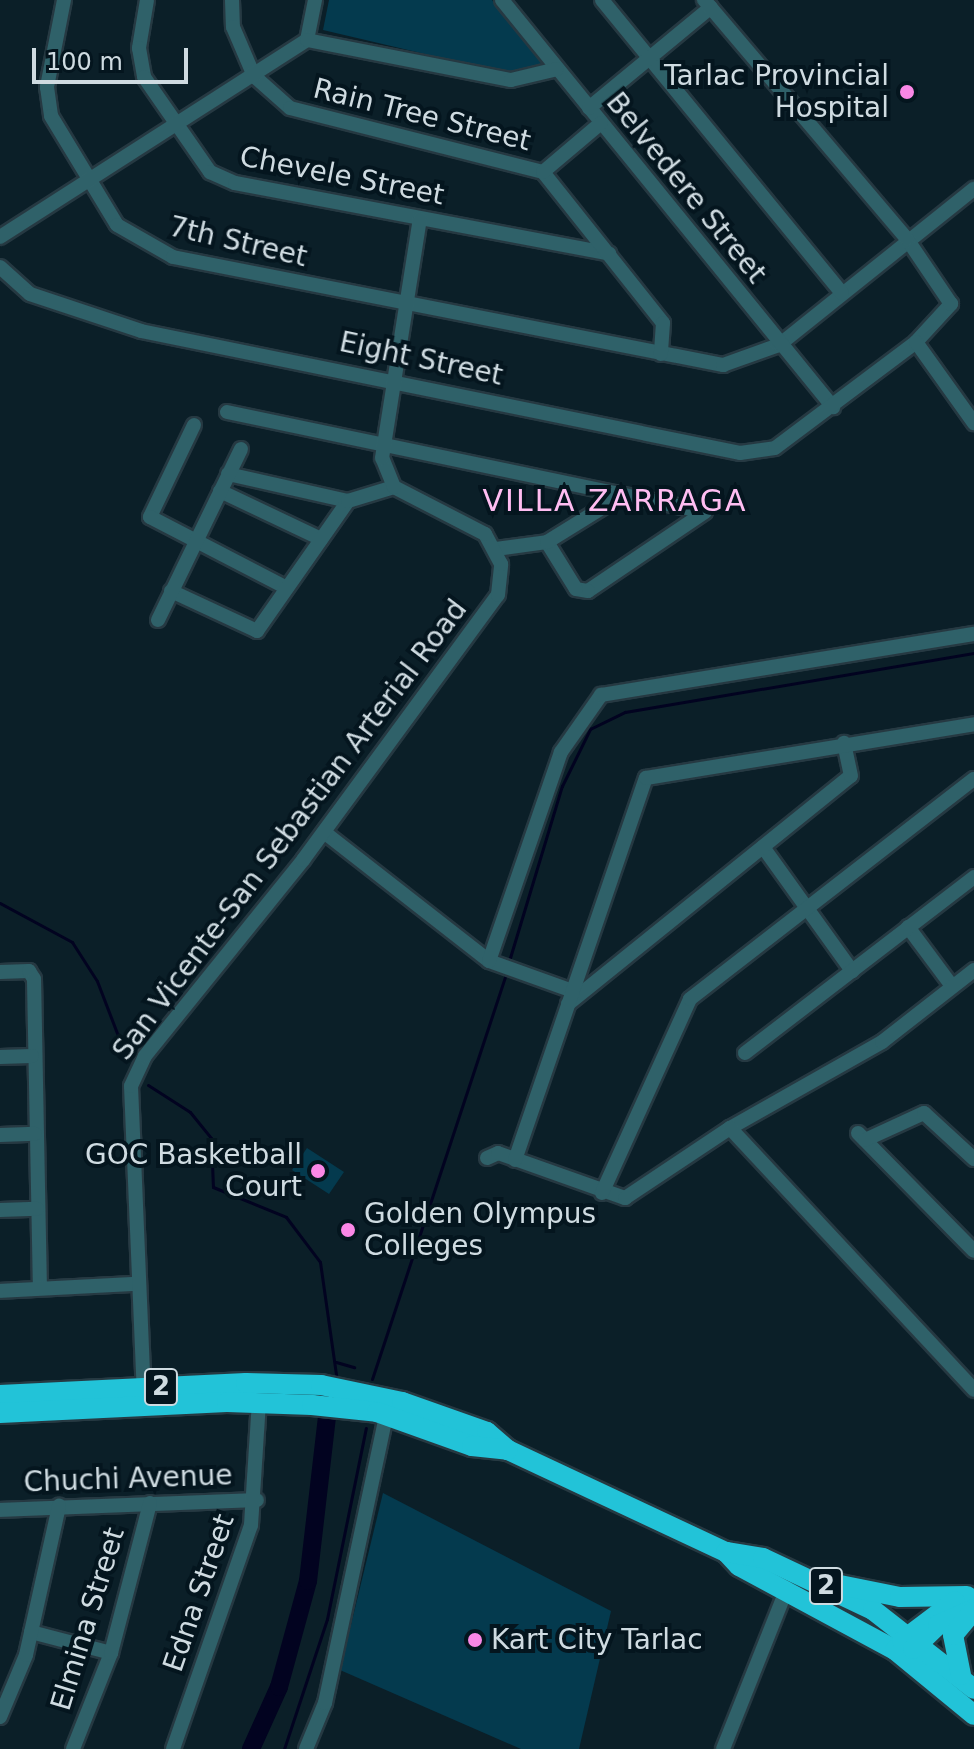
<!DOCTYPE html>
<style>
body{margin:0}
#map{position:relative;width:974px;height:1749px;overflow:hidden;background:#0b1f28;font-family:"DejaVu Sans",sans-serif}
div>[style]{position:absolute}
.green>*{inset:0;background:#043a4e}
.stream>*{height:3px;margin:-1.5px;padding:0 1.5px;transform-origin:1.5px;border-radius:1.5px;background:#020320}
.river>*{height:18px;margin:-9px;padding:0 9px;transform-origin:9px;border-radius:9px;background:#020320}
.roads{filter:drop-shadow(2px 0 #263942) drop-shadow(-2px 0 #263942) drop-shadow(0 2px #263942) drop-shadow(0 -2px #263942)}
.minor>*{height:14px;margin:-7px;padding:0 7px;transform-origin:7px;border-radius:7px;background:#2f6169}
.highway>*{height:20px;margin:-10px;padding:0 10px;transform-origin:10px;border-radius:10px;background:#22c3d8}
.dots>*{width:22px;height:22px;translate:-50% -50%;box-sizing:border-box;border:4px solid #04151e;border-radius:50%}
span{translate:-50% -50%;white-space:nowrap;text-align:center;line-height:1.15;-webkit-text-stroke:8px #04151e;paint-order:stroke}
.shield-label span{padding:2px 6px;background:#04151e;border:2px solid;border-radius:6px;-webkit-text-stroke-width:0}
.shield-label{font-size:26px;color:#cfdbe1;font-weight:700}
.poi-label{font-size:28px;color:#cfdbe1}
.right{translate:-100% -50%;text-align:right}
.left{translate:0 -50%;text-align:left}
.street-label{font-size:28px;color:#cfdbe1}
.neighbourhood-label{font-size:30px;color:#ffbdf1;letter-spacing:2px}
.scale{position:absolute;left:32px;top:48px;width:156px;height:36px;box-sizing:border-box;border:4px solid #cfdbe1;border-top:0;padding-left:10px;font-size:24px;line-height:28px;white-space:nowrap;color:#cfdbe1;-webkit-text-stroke:6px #04151e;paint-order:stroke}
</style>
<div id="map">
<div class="green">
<i style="clip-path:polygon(329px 0,492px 0,543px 65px,519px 76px,323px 30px)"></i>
<i style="clip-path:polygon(307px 1148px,344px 1172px,329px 1194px,292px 1170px)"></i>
<i style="clip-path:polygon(383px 1493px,611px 1611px,579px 1749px,521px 1749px,340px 1670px)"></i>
</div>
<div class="stream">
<i style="left:0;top:903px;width:82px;rotate:28.4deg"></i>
<i style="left:72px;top:942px;width:46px;rotate:57.3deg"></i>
<i style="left:97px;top:981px;width:84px;rotate:69deg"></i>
<i style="left:509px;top:961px;width:183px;rotate:-73.2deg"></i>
<i style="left:562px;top:786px;width:64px;rotate:-63.8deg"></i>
<i style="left:590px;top:729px;width:39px;rotate:-26deg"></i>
<i style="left:625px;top:712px;width:354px;rotate:-9.6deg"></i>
<i style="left:148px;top:1085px;width:50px;rotate:32.7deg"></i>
<i style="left:190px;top:1112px;width:33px;rotate:51deg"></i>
<i style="left:211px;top:1138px;width:49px;rotate:87.7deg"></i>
<i style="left:213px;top:1187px;width:79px;rotate:22.3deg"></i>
<i style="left:286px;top:1217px;width:56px;rotate:52.9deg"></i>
<i style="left:320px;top:1262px;width:114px;rotate:81.9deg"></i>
<i style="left:336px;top:1362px;width:19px;rotate:16deg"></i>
<i style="left:372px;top:1379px;width:428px;rotate:-71.7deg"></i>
<i style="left:284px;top:1749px;width:137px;rotate:-71.7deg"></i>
<i style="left:327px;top:1619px;width:195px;rotate:-78.5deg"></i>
</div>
<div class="river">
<i style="left:251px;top:1749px;width:68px;rotate:-65.7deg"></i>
<i style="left:279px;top:1687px;width:110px;rotate:-74.7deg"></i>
<i style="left:308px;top:1581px;width:164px;rotate:-83.4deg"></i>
</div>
<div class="roads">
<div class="minor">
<i style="left:64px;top:0;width:89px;rotate:101.1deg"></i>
<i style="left:47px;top:87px;width:29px;rotate:82deg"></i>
<i style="left:51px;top:116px;width:127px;rotate:58.8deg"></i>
<i style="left:117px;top:225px;width:64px;rotate:29.7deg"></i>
<i style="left:173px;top:257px;width:561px;rotate:11.11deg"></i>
<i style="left:723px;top:365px;width:59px;rotate:-19.7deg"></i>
<i style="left:779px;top:345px;width:250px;rotate:-38.7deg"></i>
<i style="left:147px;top:0;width:49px;rotate:99.5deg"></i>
<i style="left:139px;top:48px;width:29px;rotate:80deg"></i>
<i style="left:144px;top:77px;width:116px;rotate:55.2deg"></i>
<i style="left:210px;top:172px;width:27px;rotate:24deg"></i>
<i style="left:235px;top:183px;width:381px;rotate:10.7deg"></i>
<i style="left:232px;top:0;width:27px;rotate:88deg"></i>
<i style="left:233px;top:27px;width:53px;rotate:66.8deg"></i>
<i style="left:254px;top:76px;width:48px;rotate:41.6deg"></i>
<i style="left:290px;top:108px;width:261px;rotate:14.2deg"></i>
<i style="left:543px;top:172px;width:193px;rotate:51.5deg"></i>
<i style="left:663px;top:323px;width:31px;rotate:94deg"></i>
<i style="left:502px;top:0;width:525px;rotate:50.88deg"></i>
<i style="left:602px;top:0;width:379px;rotate:50.7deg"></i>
<i style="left:307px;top:40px;width:41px;rotate:-78.7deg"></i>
<i style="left:589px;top:108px;width:158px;rotate:-39.6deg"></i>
<i style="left:543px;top:172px;width:76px;rotate:-40.2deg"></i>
<i style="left:0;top:237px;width:365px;rotate:-32.7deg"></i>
<i style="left:307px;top:40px;width:208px;rotate:11.1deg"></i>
<i style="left:511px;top:80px;width:47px;rotate:-13.4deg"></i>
<i style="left:0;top:267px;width:40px;rotate:42deg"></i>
<i style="left:30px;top:294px;width:117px;rotate:18.4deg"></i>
<i style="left:141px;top:331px;width:611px;rotate:11.51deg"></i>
<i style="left:740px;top:453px;width:35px;rotate:-8deg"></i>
<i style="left:775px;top:448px;width:176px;rotate:-36.9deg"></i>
<i style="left:916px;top:342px;width:52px;rotate:-47.4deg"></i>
<i style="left:951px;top:304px;width:78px;rotate:-124.1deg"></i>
<i style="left:907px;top:239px;width:314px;rotate:-130.3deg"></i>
<i style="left:916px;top:342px;width:100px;rotate:54.4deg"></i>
<i style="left:227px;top:412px;width:488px;rotate:11.8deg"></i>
<i style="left:705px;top:512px;width:141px;rotate:146deg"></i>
<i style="left:588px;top:591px;width:12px;rotate:-171deg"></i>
<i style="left:576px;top:589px;width:55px;rotate:-121.7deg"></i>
<i style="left:194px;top:425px;width:102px;rotate:115.6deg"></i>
<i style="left:150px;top:517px;width:154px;rotate:27.4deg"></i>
<i style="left:228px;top:474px;width:123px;rotate:12.7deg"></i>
<i style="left:220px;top:491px;width:112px;rotate:25.4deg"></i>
<i style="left:496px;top:549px;width:51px;rotate:-7.8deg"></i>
<i style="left:547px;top:542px;width:84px;rotate:-31.8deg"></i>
<i style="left:171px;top:591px;width:95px;rotate:24.9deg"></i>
<i style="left:257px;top:631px;width:159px;rotate:-55deg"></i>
<i style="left:348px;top:501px;width:48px;rotate:-16.9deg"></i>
<i style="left:158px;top:620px;width:190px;rotate:-64.1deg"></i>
<i style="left:324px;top:832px;width:209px;rotate:38deg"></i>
<i style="left:489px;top:961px;width:86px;rotate:19.7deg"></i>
<i style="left:763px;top:847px;width:153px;rotate:54.3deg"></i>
<i style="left:908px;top:927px;width:74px;rotate:53.3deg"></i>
<i style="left:489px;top:961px;width:221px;rotate:-71deg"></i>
<i style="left:561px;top:752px;width:70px;rotate:-54.9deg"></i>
<i style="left:601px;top:695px;width:378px;rotate:-9.3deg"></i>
<i style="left:0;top:972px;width:29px;rotate:-2deg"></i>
<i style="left:29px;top:971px;width:9px;rotate:58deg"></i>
<i style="left:34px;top:979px;width:309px;rotate:88.9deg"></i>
<i style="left:568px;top:1004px;width:363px;rotate:-38.9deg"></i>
<i style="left:851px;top:776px;width:34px;rotate:-102deg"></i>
<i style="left:745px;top:1053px;width:289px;rotate:-37.5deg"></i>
<i style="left:0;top:1057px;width:32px;rotate:-2deg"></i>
<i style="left:730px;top:1128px;width:175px;rotate:-29.5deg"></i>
<i style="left:882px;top:1042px;width:117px;rotate:-38deg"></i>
<i style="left:858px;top:1133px;width:165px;rotate:45.5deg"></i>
<i style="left:0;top:1135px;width:35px;rotate:-2deg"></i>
<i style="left:865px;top:1140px;width:65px;rotate:-24.6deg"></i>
<i style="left:924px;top:1113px;width:68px;rotate:42.6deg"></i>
<i style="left:487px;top:1158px;width:12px;rotate:-24deg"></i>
<i style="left:498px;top:1153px;width:135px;rotate:19.5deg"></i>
<i style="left:625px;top:1198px;width:126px;rotate:-33.7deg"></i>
<i style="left:730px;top:1128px;width:358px;rotate:47deg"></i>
<i style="left:515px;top:1160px;width:404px;rotate:-71.1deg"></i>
<i style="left:646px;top:778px;width:332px;rotate:-9.3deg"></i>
<i style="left:602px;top:1193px;width:213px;rotate:-65.6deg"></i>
<i style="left:690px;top:999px;width:359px;rotate:-37.8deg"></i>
<i style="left:0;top:1210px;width:37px;rotate:-2deg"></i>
<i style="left:0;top:1291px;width:135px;rotate:-3deg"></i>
<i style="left:144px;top:1396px;width:310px;rotate:-92.4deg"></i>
<i style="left:131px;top:1086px;width:33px;rotate:-65deg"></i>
<i style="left:145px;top:1056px;width:252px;rotate:-51.1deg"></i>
<i style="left:303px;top:860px;width:329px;rotate:-53.7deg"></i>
<i style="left:498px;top:595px;width:31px;rotate:-84deg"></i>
<i style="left:501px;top:564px;width:34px;rotate:-118deg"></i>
<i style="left:485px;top:534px;width:102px;rotate:-152.7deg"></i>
<i style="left:394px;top:487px;width:31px;rotate:-112deg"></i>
<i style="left:382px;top:458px;width:242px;rotate:-81deg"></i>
<i style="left:0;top:1510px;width:257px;rotate:-2.2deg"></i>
<i style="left:31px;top:1632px;width:83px;rotate:14.7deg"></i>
<i style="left:0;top:1717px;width:67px;rotate:-67.2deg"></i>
<i style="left:26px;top:1655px;width:153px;rotate:-77.5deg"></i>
<i style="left:73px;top:1749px;width:103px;rotate:-68.4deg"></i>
<i style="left:111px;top:1653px;width:155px;rotate:-75.4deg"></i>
<i style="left:173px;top:1749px;width:237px;rotate:-70.8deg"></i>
<i style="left:251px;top:1525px;width:123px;rotate:-86.3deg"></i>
<i style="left:306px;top:1749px;width:50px;rotate:-67.6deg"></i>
<i style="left:325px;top:1703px;width:294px;rotate:-78deg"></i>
<i style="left:723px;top:1749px;width:173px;rotate:-68.3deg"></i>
</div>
<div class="highway">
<i style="left:0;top:1395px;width:246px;rotate:-2.8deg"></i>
<i style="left:246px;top:1383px;width:75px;rotate:1.5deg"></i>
<i style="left:321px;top:1385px;width:83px;rotate:11.9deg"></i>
<i style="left:402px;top:1402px;width:90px;rotate:19.4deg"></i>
<i style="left:487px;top:1432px;width:28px;rotate:41deg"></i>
<i style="left:508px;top:1450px;width:241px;rotate:25.1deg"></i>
<i style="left:726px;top:1552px;width:19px;rotate:47deg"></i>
<i style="left:739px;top:1566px;width:177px;rotate:28.3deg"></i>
<i style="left:895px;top:1650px;width:102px;rotate:39.4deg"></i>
<i style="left:0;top:1413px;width:227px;rotate:-2.8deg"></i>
<i style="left:227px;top:1402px;width:85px;rotate:2deg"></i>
<i style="left:312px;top:1405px;width:65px;rotate:6.1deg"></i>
<i style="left:377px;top:1412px;width:101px;rotate:19.7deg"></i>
<i style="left:472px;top:1446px;width:36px;rotate:6deg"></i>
<i style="left:726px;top:1552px;width:37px;rotate:9deg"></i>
<i style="left:763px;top:1558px;width:122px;rotate:25.3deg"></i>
<i style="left:873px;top:1610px;width:128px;rotate:38deg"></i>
<i style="left:840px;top:1585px;width:61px;rotate:11.3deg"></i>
<i style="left:900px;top:1597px;width:67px;rotate:-0.9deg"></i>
<i style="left:902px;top:1641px;width:66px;rotate:-37deg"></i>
<i style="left:913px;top:1649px;width:35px;rotate:-44deg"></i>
<i style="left:938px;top:1625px;width:39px;rotate:-24deg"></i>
<i style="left:961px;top:1675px;width:41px;rotate:-101.3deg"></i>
<i style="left:953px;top:1635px;width:30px;rotate:-50deg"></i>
</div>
</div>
<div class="dots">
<i style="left:907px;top:92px;background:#fa87e6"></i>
<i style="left:318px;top:1171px;background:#fa87e6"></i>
<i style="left:348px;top:1230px;background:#fa87e6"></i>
<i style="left:475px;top:1640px;background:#fa87e6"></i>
</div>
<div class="shield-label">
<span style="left:161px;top:1387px">2</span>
<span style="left:826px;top:1586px">2</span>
</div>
<div class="poi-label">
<span class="right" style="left:889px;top:92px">Tarlac Provincial<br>Hospital</span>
<span class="right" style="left:302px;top:1171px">GOC Basketball<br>Court</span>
<span class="left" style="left:364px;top:1230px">Golden Olympus<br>Colleges</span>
<span class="left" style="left:491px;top:1640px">Kart City Tarlac</span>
</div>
<div class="street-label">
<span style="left:422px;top:115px;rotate:14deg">Rain Tree Street</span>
<span style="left:342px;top:176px;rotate:11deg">Chevele Street</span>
<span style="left:686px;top:188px;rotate:51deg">Belvedere Street</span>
<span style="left:238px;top:242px;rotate:13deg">7th Street</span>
<span style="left:421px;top:359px;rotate:12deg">Eight Street</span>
<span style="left:290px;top:830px;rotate:-53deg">San Vicente-San Sebastian Arterial Road</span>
<span style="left:128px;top:1479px;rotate:-2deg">Chuchi Avenue</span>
<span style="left:199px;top:1593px;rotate:-71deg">Edna Street</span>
<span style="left:88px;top:1619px;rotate:-73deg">Elmina Street</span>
</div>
<div class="neighbourhood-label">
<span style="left:615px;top:501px">VILLA ZARRAGA</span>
</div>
<div class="scale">100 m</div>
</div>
